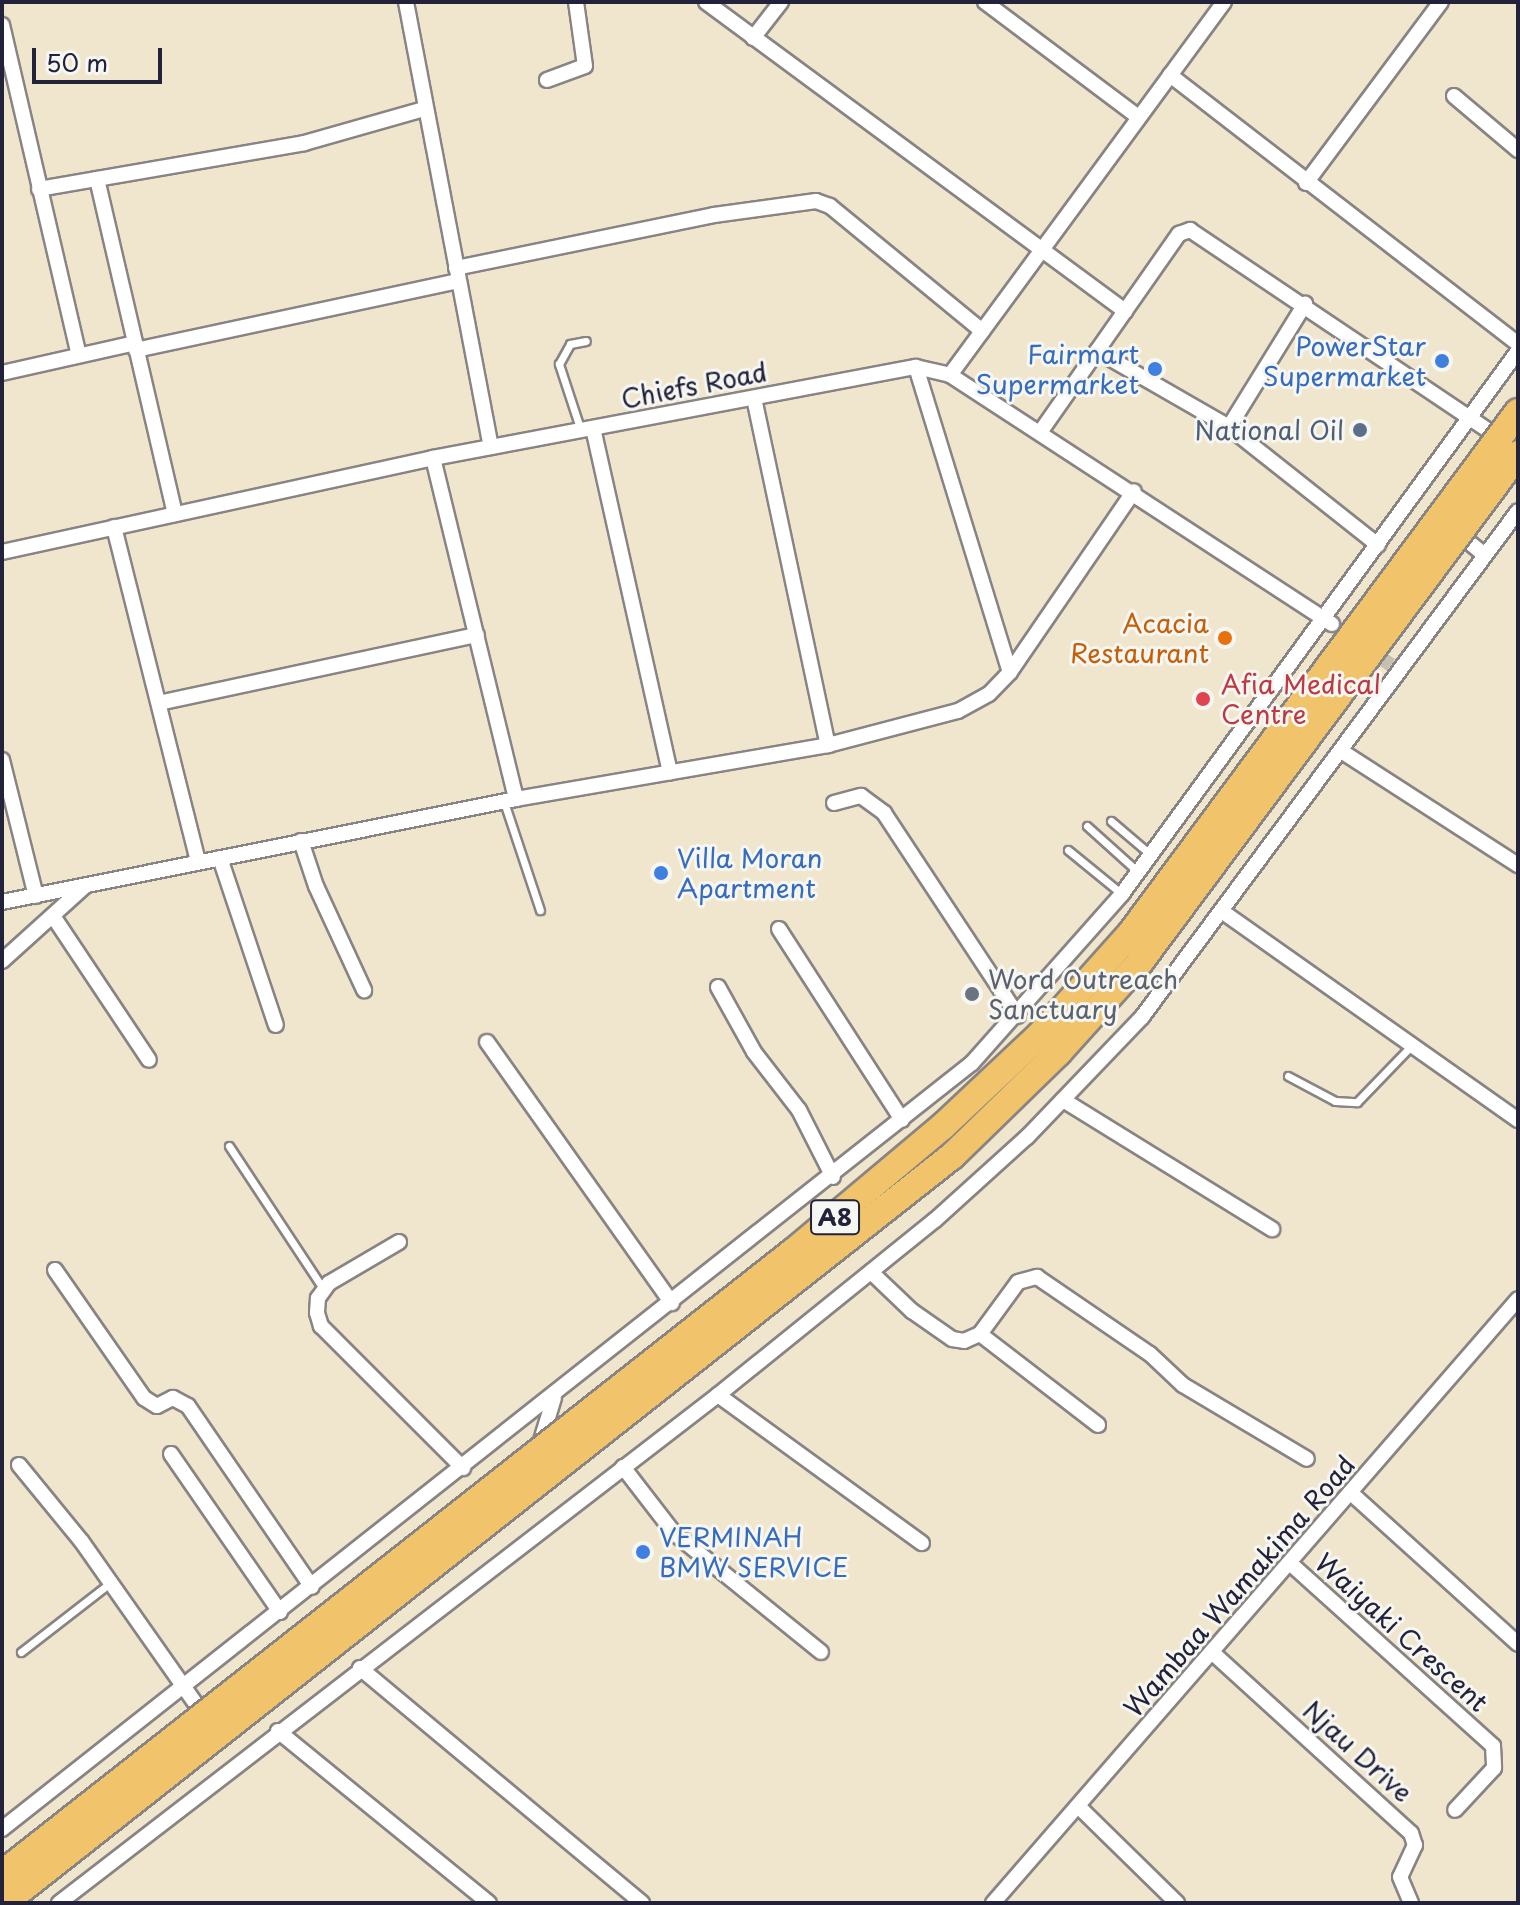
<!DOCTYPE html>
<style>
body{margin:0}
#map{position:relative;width:1520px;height:1905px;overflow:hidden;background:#f0e6ce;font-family:"Playpen Sans",sans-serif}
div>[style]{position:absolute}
.street-tunnel>*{height:14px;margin-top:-7px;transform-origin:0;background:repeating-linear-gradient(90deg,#c7bfb1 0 14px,transparent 0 21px)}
.roads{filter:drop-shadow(2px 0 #898484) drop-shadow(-2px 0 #898484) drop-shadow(0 2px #898484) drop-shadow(0 -2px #898484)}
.lane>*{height:7px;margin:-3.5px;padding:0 3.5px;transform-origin:3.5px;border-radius:3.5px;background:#fff}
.street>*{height:14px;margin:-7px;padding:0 7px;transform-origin:7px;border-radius:7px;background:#fff}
.bridges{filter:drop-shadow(2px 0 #898484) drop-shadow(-2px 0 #898484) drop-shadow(0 2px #898484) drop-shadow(0 -2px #898484)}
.highway-bridge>*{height:26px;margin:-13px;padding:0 13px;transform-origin:13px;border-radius:13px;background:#f1c36a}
.dots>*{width:22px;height:22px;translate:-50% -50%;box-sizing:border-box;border:4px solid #f6f6f2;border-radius:50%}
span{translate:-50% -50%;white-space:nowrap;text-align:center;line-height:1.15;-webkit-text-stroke:6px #f6f6f2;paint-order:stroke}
.shield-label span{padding:2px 6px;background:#f6f6f2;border:2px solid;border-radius:6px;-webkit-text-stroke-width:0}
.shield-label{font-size:24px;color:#22223b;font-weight:700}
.shop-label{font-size:26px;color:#366cbe}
.right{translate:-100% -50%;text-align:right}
.left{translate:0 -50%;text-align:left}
.street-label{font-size:26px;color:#22223b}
.service-label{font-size:26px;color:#4e5e75}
.food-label{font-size:26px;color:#c56008}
.health-label{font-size:26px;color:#be3a42}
.worship-label{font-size:26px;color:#5b616d}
.frame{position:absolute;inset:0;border:4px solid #22223b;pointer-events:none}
.scale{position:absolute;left:32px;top:48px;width:130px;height:36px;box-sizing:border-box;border:4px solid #22223b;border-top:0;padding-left:10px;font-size:24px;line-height:28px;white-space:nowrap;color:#22223b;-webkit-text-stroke:6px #f6f6f2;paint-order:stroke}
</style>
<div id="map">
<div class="street-tunnel">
<i style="left:1332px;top:624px;width:72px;rotate:34.8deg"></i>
</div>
<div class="roads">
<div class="lane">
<i style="left:581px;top:431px;width:71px;rotate:-108.2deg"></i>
<i style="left:559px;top:364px;width:23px;rotate:-61deg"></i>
<i style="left:570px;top:344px;width:16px;rotate:-11deg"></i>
<i style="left:504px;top:802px;width:114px;rotate:71.6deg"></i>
<i style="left:1111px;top:821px;width:52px;rotate:40.4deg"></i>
<i style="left:1087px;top:826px;width:69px;rotate:42deg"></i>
<i style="left:1068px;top:850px;width:70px;rotate:39.2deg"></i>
<i style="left:1288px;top:1076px;width:53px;rotate:28deg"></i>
<i style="left:1335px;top:1101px;width:22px;rotate:3deg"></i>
<i style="left:1357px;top:1102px;width:78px;rotate:-46deg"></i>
<i style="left:229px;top:1146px;width:173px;rotate:56.6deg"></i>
<i style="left:21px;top:1652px;width:113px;rotate:-37.8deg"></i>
</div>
<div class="street">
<i style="left:406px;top:2px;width:453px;rotate:79.2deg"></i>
<i style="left:706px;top:2px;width:521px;rotate:36.41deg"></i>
<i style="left:985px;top:2px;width:191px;rotate:36.9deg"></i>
<i style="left:2px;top:25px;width:339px;rotate:76.9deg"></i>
<i style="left:753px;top:38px;width:46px;rotate:-52.1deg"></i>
<i style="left:1170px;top:75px;width:440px;rotate:37.7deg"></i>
<i style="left:547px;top:80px;width:40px;rotate:-20.2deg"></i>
<i style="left:585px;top:66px;width:65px;rotate:-98deg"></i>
<i style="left:1454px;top:96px;width:84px;rotate:40.2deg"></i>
<i style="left:97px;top:179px;width:344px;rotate:76.9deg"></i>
<i style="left:1306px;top:183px;width:226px;rotate:-53.3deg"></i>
<i style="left:39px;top:189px;width:269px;rotate:-9.8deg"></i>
<i style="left:304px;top:143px;width:125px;rotate:-15.8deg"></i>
<i style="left:456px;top:268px;width:263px;rotate:-11.6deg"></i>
<i style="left:714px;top:215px;width:103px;rotate:-7.8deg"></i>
<i style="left:816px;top:201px;width:15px;rotate:20deg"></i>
<i style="left:830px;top:206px;width:197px;rotate:39.4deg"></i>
<i style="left:136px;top:350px;width:329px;rotate:-12.1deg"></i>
<i style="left:1097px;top:351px;width:152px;rotate:29.9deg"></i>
<i style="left:1229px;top:427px;width:190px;rotate:38.4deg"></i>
<i style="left:916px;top:367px;width:319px;rotate:72.9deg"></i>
<i style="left:2px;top:373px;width:136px;rotate:-12.7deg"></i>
<i style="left:950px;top:375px;width:463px;rotate:-53.7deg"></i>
<i style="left:754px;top:398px;width:355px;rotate:78deg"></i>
<i style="left:1229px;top:427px;width:145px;rotate:-58.3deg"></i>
<i style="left:593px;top:428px;width:353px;rotate:77.4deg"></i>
<i style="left:1041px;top:431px;width:241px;rotate:-55deg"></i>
<i style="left:1179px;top:234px;width:12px;rotate:-20deg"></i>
<i style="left:1190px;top:230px;width:372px;rotate:33.9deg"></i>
<i style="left:433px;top:458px;width:351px;rotate:76.3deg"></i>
<i style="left:114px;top:527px;width:345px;rotate:75.9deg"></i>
<i style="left:1460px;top:535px;width:32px;rotate:39deg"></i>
<i style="left:2px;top:552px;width:441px;rotate:-12.3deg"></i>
<i style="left:433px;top:458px;width:491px;rotate:-10.7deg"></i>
<i style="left:916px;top:367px;width:35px;rotate:13deg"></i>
<i style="left:950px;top:375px;width:456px;rotate:33.1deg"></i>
<i style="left:159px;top:703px;width:325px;rotate:-12.1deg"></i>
<i style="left:1341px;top:751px;width:211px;rotate:32.8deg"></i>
<i style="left:2px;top:760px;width:140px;rotate:76deg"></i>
<i style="left:834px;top:803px;width:28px;rotate:-15deg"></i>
<i style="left:861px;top:796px;width:29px;rotate:36deg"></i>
<i style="left:884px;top:813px;width:243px;rotate:56.6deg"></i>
<i style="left:301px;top:841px;width:47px;rotate:71.6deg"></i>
<i style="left:316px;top:886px;width:115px;rotate:65.2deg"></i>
<i style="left:220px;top:858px;width:176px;rotate:71.5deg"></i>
<i style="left:2px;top:902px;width:524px;rotate:-11.33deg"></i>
<i style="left:516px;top:799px;width:317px;rotate:-9.8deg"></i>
<i style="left:828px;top:745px;width:134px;rotate:-14.7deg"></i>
<i style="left:958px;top:711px;width:35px;rotate:-29deg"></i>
<i style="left:989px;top:694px;width:30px;rotate:-46deg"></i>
<i style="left:1010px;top:672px;width:219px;rotate:-55.6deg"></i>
<i style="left:1223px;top:912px;width:361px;rotate:35.2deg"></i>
<i style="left:55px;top:919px;width:169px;rotate:56.3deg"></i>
<i style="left:779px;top:929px;width:227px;rotate:57.2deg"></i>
<i style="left:2px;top:961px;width:113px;rotate:-42.1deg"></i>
<i style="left:718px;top:987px;width:74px;rotate:61deg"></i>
<i style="left:754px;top:1052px;width:73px;rotate:52.2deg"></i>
<i style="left:799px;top:1110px;width:75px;rotate:63.1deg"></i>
<i style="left:487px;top:1042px;width:320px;rotate:54.7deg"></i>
<i style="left:1063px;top:1100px;width:246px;rotate:31.7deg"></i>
<i style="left:399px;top:1242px;width:81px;rotate:149.6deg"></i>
<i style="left:329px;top:1283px;width:19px;rotate:126deg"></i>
<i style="left:318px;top:1298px;width:15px;rotate:94deg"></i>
<i style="left:317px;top:1313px;width:14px;rotate:73deg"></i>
<i style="left:321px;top:1326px;width:201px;rotate:45deg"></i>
<i style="left:55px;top:1270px;width:156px;rotate:55.2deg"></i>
<i style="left:144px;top:1398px;width:15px;rotate:32deg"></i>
<i style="left:157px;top:1406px;width:18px;rotate:-27deg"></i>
<i style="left:173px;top:1398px;width:17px;rotate:28deg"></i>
<i style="left:188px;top:1406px;width:219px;rotate:55.6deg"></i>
<i style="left:871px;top:1272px;width:57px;rotate:43.6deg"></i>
<i style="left:912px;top:1311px;width:49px;rotate:35deg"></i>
<i style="left:952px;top:1339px;width:12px;rotate:9deg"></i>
<i style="left:964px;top:1341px;width:17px;rotate:-24deg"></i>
<i style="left:980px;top:1334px;width:64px;rotate:-53.8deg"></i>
<i style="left:1018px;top:1282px;width:20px;rotate:-15deg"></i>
<i style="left:1037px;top:1277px;width:137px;rotate:34.3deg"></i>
<i style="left:1150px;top:1354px;width:45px;rotate:43.2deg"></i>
<i style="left:1183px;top:1385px;width:144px;rotate:30.8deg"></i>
<i style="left:980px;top:1334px;width:149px;rotate:37.6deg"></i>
<i style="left:718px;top:1395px;width:252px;rotate:36deg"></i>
<i style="left:539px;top:1447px;width:51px;rotate:-73deg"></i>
<i style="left:171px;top:1454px;width:192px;rotate:55.4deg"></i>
<i style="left:19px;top:1465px;width:99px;rotate:50.7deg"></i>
<i style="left:82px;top:1542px;width:210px;rotate:54.9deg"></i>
<i style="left:623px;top:1467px;width:83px;rotate:52.3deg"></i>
<i style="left:674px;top:1533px;width:189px;rotate:39deg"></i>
<i style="left:1351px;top:1493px;width:225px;rotate:42.1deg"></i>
<i style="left:1291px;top:1564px;width:272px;rotate:42deg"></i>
<i style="left:1493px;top:1746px;width:22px;rotate:87deg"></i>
<i style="left:1494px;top:1768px;width:57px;rotate:132.9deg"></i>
<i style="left:1214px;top:1654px;width:266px;rotate:42.3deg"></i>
<i style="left:1411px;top:1833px;width:13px;rotate:72deg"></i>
<i style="left:1415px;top:1845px;width:35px;rotate:115deg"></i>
<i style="left:1400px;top:1877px;width:28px;rotate:67deg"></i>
<i style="left:360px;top:1668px;width:367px;rotate:39.8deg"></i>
<i style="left:278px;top:1731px;width:272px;rotate:39.2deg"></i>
<i style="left:1078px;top:1806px;width:139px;rotate:44.4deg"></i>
<i style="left:2px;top:1829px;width:1236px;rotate:-38.3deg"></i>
<i style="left:972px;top:1063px;width:226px;rotate:-48.4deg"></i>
<i style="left:1122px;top:894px;width:672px;rotate:-53.9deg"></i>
<i style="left:59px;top:1903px;width:832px;rotate:-37.63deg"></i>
<i style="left:718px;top:1395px;width:279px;rotate:-38.9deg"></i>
<i style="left:935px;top:1220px;width:124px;rotate:-42.1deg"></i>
<i style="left:1027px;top:1137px;width:166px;rotate:-46.2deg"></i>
<i style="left:1142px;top:1017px;width:630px;rotate:-53.38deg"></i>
<i style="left:993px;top:1903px;width:800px;rotate:-49deg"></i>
</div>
</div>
<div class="bridges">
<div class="highway-bridge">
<i style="left:2px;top:1874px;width:1008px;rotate:-38.19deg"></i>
<i style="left:794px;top:1251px;width:194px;rotate:-40deg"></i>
<i style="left:943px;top:1126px;width:132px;rotate:-43.2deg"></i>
<i style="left:1039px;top:1036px;width:138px;rotate:-48.2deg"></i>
<i style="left:1131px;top:933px;width:649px;rotate:-53.39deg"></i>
<i style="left:4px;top:1903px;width:1207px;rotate:-38.24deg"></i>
<i style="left:952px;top:1156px;width:148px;rotate:-44.2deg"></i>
<i style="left:1058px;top:1053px;width:122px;rotate:-48deg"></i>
<i style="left:1140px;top:962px;width:633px;rotate:-53.35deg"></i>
</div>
</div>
<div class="dots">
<i style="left:1442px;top:361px;background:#3f7fe0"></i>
<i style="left:1155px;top:369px;background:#3f7fe0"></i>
<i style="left:1360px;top:430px;background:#5c6f8a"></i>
<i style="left:1225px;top:638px;background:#e8710a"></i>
<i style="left:1203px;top:699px;background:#e0444e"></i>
<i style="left:661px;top:873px;background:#3f7fe0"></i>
<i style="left:972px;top:994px;background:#6b7280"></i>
<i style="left:643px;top:1552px;background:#3f7fe0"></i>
</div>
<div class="shield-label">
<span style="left:835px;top:1217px">A8</span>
</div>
<div class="shop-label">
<span class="right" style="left:1426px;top:361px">PowerStar<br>Supermarket</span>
<span class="right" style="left:1139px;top:369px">Fairmart<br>Supermarket</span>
<span class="left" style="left:677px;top:873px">Villa Moran<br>Apartment</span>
<span class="left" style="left:659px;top:1552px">VERMINAH<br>BMW SERVICE</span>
</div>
<div class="street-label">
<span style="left:694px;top:385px;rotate:-11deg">Chiefs Road</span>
<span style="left:1239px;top:1586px;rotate:-49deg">Wambaa Wamakima Road</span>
<span style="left:1402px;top:1632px;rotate:42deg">Waiyaki Crescent</span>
<span style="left:1358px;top:1751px;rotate:42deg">Njau Drive</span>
</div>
<div class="service-label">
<span class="right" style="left:1344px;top:430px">National Oil</span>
</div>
<div class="food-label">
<span class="right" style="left:1209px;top:638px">Acacia<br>Restaurant</span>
</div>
<div class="health-label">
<span class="left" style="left:1221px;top:699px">Afia Medical<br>Centre</span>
</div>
<div class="worship-label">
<span class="left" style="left:988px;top:994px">Word Outreach<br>Sanctuary</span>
</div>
<div class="frame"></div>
<div class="scale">50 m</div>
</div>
